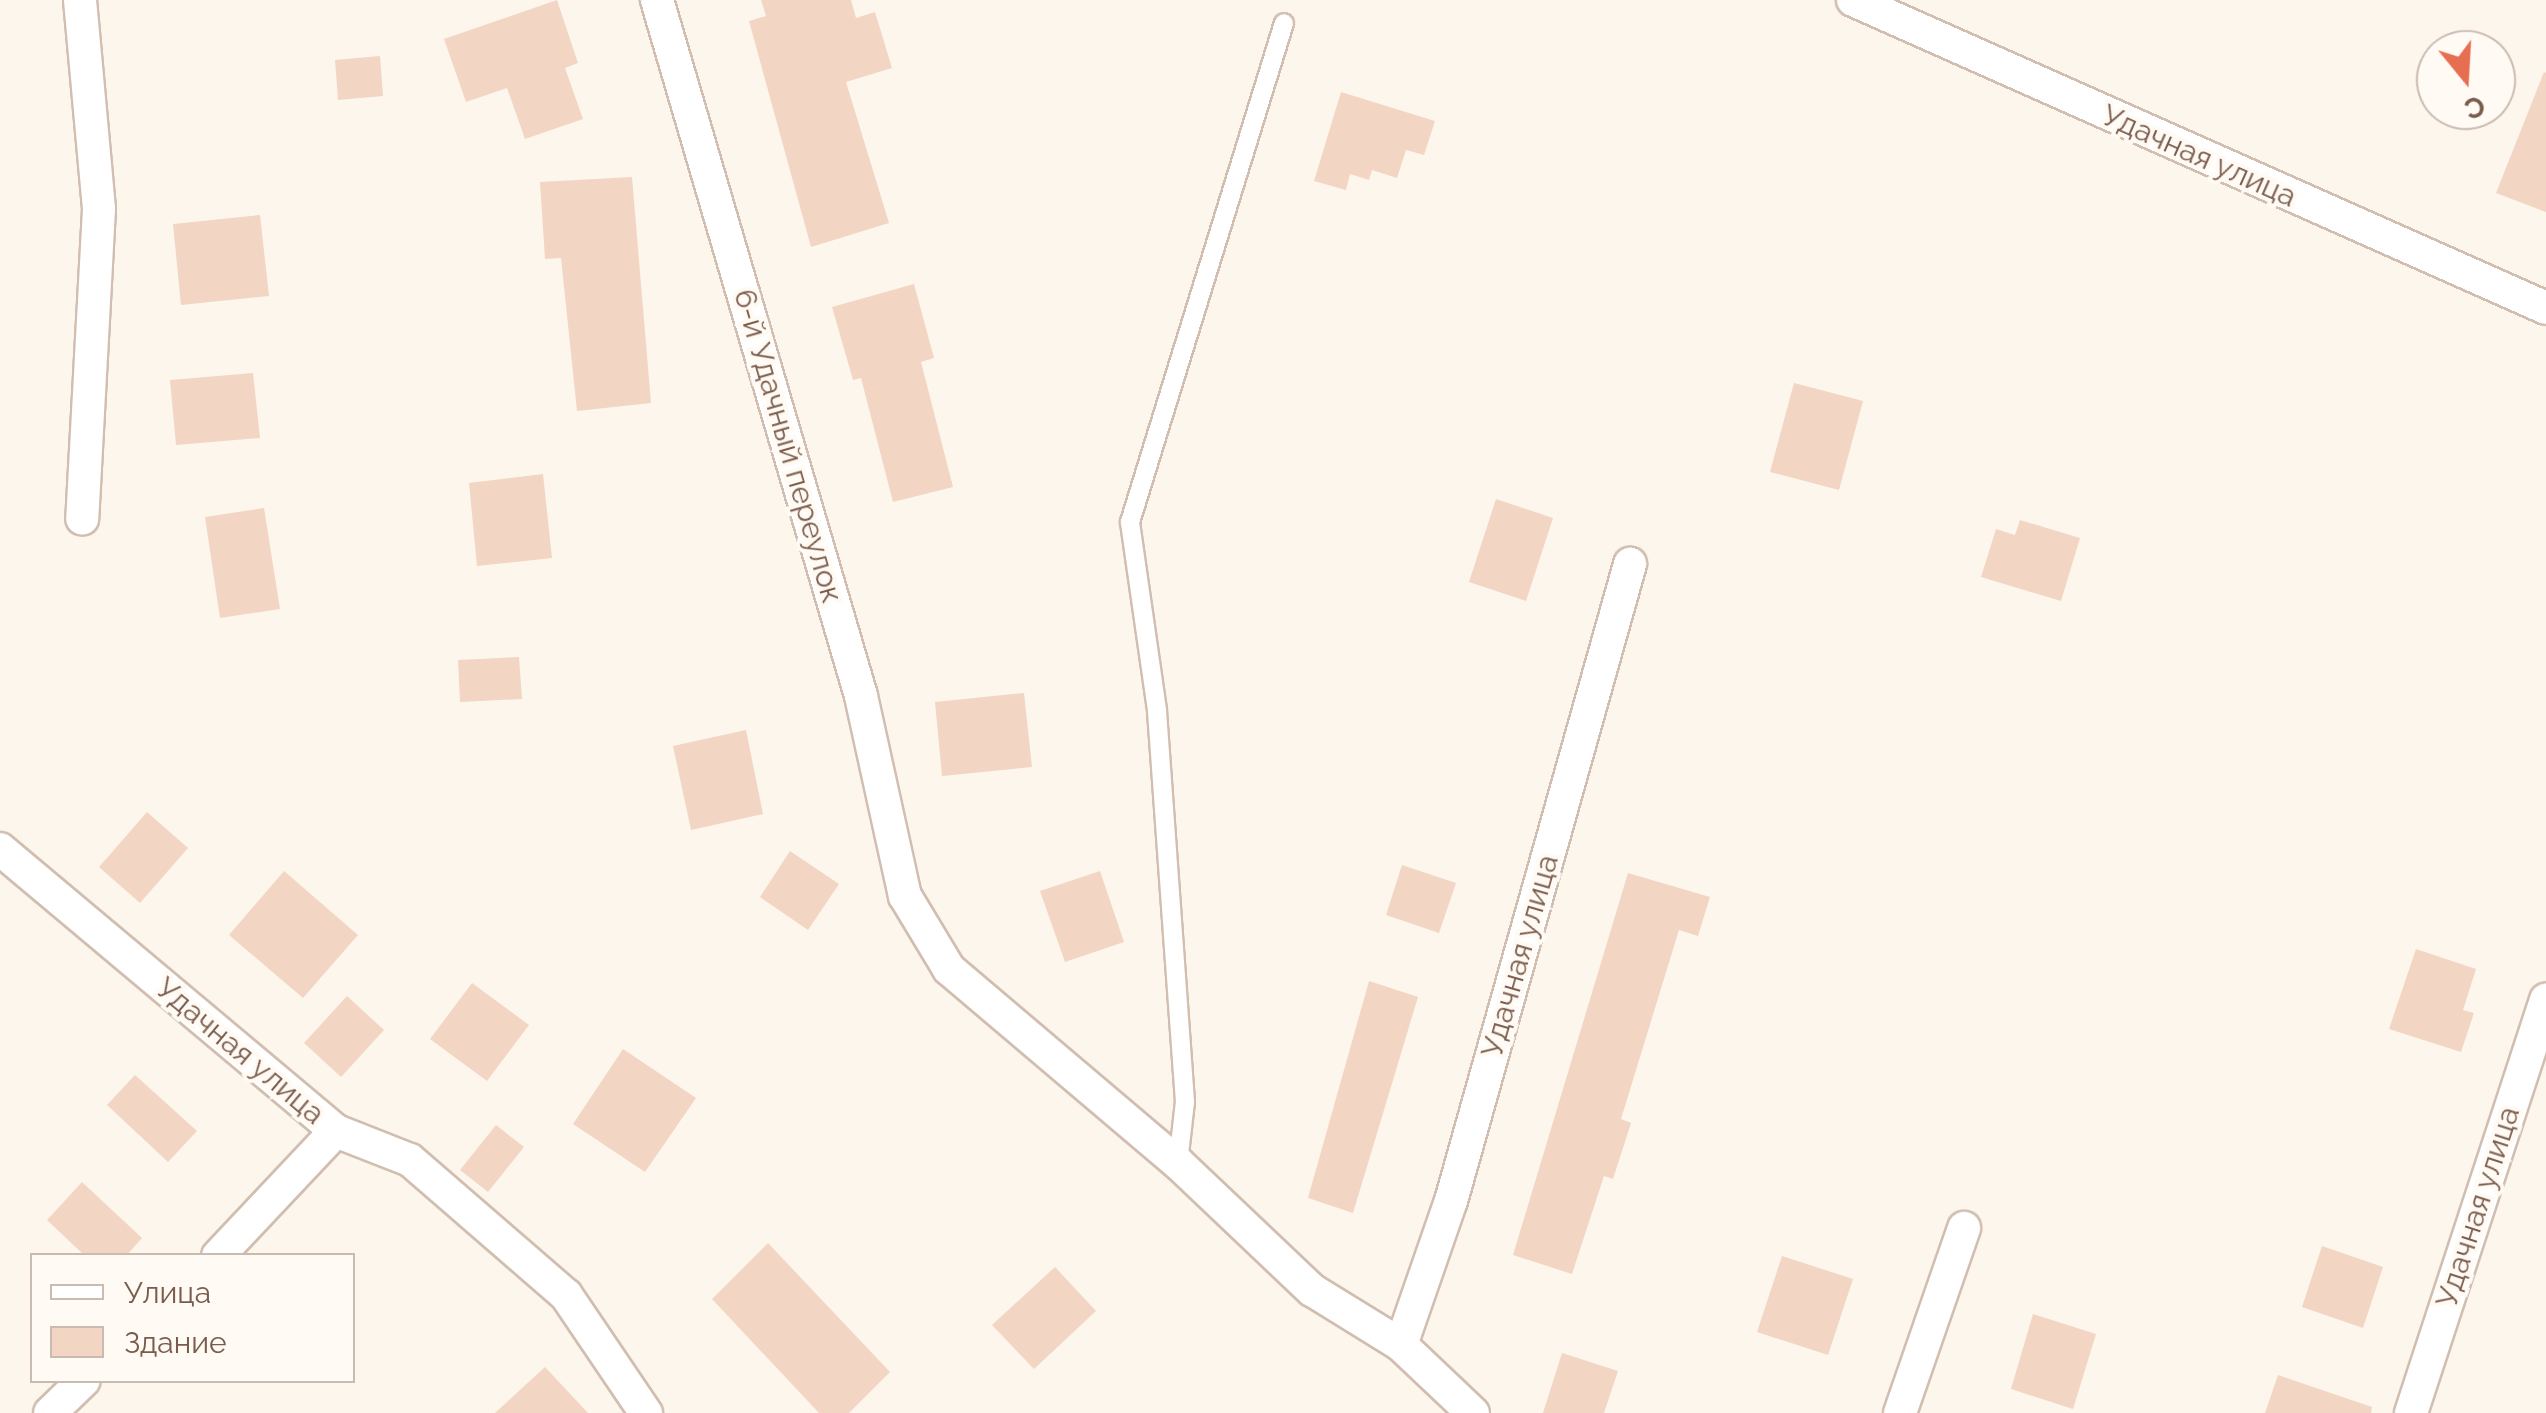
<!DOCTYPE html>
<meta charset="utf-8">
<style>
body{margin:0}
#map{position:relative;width:2546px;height:1413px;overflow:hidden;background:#fdf6ec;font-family:Raleway,sans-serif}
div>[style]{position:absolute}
.building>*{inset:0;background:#f3d5c3}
.roads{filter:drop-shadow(2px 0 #d1beb0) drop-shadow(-2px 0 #d1beb0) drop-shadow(0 2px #d1beb0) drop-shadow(0 -2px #d1beb0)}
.lane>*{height:18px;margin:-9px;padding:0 9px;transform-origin:9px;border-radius:9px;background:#fff}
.street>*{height:32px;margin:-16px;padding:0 16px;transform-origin:16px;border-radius:16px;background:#fff}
span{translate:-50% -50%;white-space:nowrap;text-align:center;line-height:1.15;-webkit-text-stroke:8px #fffaf3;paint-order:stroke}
.street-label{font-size:30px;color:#7a5c4d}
.legend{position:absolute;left:30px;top:1253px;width:325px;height:130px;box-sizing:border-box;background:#fffaf3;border:2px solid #cabbb1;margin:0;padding:12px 18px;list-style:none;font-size:30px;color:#7a5c4d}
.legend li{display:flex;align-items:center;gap:20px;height:50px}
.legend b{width:50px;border:2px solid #cabbb1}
.north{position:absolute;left:2416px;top:30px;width:100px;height:100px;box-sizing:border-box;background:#fffaf3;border:2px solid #cabbb1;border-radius:50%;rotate:162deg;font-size:28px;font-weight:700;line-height:40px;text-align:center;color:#7a5c4d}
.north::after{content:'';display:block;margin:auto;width:35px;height:45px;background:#e76f51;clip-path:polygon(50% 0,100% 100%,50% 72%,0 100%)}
</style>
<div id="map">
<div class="building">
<i style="clip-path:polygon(557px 0,578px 63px,565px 68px,583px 119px,525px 139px,507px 88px,466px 102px,444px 39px)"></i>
<i style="clip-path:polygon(761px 0,851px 0,856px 18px,875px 12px,892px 68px,846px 82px,889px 223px,811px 247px,749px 21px,766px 16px)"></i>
<i style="clip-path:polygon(380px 56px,383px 96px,338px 100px,335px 60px)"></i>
<i style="clip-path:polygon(2544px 72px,2546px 73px,2546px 212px,2496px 193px)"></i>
<i style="clip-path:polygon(1341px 92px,1435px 121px,1424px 155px,1406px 150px,1397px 178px,1372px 170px,1369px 180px,1350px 174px,1346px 190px,1314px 181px)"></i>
<i style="clip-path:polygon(632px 177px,651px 403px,577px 411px,561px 258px,545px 259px,540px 182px)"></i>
<i style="clip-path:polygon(260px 215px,269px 296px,181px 305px,173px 224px)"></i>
<i style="clip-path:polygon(914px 284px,934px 358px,921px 362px,953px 487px,893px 502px,861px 378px,853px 380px,832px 307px)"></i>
<i style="clip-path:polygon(253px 373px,260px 438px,176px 445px,170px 380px)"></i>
<i style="clip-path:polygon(1794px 383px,1863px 401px,1839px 490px,1770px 472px)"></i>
<i style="clip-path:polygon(543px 474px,552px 558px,477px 566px,469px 483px)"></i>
<i style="clip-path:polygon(1496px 499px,1553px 518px,1526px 601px,1469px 582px)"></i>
<i style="clip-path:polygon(264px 508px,280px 609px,220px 618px,205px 517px)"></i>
<i style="clip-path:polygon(2020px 520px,2080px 538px,2061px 601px,1981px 577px,1996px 529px,2015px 535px)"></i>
<i style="clip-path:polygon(519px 657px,522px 699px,460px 702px,458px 660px)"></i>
<i style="clip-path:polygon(1024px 693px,1032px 767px,942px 776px,935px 702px)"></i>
<i style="clip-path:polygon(746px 730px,763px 814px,691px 830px,673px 746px)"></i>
<i style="clip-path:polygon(147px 812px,188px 848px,140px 903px,99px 867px)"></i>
<i style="clip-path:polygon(790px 851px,839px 884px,808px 930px,760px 897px)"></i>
<i style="clip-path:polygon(1402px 865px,1456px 883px,1439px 933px,1386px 915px)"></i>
<i style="clip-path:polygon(284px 871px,358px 935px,303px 998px,229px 935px)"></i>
<i style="clip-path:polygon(1100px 871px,1124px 942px,1065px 962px,1040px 891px)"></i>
<i style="clip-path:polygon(1628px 873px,1710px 897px,1698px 936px,1679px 930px,1621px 1119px,1631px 1123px,1613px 1179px,1604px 1176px,1572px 1274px,1513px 1255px)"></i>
<i style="clip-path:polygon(2416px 949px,2476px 969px,2463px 1010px,2474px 1013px,2461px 1052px,2389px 1029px)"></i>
<i style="clip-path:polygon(1369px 981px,1418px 997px,1353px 1213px,1308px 1198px)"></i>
<i style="clip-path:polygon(472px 983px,529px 1025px,487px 1081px,430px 1039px)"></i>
<i style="clip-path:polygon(347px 996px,384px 1030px,341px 1077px,304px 1043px)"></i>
<i style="clip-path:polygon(623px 1049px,696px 1098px,645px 1172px,573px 1124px)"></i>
<i style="clip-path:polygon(135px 1075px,197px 1131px,168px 1162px,107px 1105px)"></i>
<i style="clip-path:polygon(496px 1125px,524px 1147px,488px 1192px,460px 1170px)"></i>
<i style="clip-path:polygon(82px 1182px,142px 1238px,126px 1256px,85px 1256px,47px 1220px)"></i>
<i style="clip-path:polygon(768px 1243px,890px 1372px,849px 1413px,819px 1413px,712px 1299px)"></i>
<i style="clip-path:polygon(2322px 1246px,2383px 1267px,2363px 1328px,2302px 1307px)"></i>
<i style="clip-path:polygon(1782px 1256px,1853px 1279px,1828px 1355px,1757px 1332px)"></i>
<i style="clip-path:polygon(1055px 1267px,1096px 1311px,1034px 1369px,992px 1325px)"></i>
<i style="clip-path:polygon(2033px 1314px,2096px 1334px,2073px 1409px,2011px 1389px)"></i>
<i style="clip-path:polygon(1562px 1353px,1618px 1371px,1604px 1413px,1543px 1413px)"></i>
<i style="clip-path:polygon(545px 1367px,588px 1413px,495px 1413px)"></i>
<i style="clip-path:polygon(2278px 1375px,2372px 1407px,2371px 1413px,2265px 1413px)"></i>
</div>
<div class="roads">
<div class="lane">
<i style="left:1178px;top:1163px;width:61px;rotate:-83.5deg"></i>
<i style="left:1185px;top:1102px;width:393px;rotate:-94.1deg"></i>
<i style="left:1157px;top:710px;width:190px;rotate:-98.2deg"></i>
<i style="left:1130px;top:522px;width:522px;rotate:-72.85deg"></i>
</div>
<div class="street">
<i style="left:80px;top:0;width:210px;rotate:84.8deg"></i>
<i style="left:99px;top:209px;width:310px;rotate:93.1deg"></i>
<i style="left:657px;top:0;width:725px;rotate:73.66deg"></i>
<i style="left:861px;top:696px;width:205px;rotate:77.6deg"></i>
<i style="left:905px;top:896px;width:85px;rotate:58.9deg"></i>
<i style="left:949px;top:969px;width:300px;rotate:40.3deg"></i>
<i style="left:1178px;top:1163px;width:185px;rotate:43.5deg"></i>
<i style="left:1312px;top:1290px;width:105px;rotate:31.7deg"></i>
<i style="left:1401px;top:1345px;width:99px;rotate:43.4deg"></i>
<i style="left:1853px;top:0;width:758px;rotate:23.96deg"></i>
<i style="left:0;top:849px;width:439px;rotate:40deg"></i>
<i style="left:336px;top:1131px;width:79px;rotate:21.4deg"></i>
<i style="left:410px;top:1160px;width:206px;rotate:40.9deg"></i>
<i style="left:566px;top:1295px;width:143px;rotate:55.9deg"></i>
<i style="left:218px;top:1256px;width:172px;rotate:-46.7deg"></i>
<i style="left:1401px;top:1345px;width:152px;rotate:-70.9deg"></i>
<i style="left:1451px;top:1201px;width:662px;rotate:-74.3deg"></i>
<i style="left:50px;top:1413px;width:47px;rotate:-44.1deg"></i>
<i style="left:1900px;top:1413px;width:196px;rotate:-70.9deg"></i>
<i style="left:2411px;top:1413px;width:435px;rotate:-71.9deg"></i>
</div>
</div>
<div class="street-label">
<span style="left:2199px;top:156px;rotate:24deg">Удачная улица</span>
<span style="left:788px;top:446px;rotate:74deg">6-й Удачный переулок</span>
<span style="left:1520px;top:956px;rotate:-74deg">Удачная улица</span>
<span style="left:240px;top:1051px;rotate:40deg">Удачная улица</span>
<span style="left:2478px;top:1207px;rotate:-72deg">Удачная улица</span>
</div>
<ul class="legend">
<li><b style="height:12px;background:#fff"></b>Улица</li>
<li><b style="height:28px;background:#f3d5c3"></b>Здание</li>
</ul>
<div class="north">С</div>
</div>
